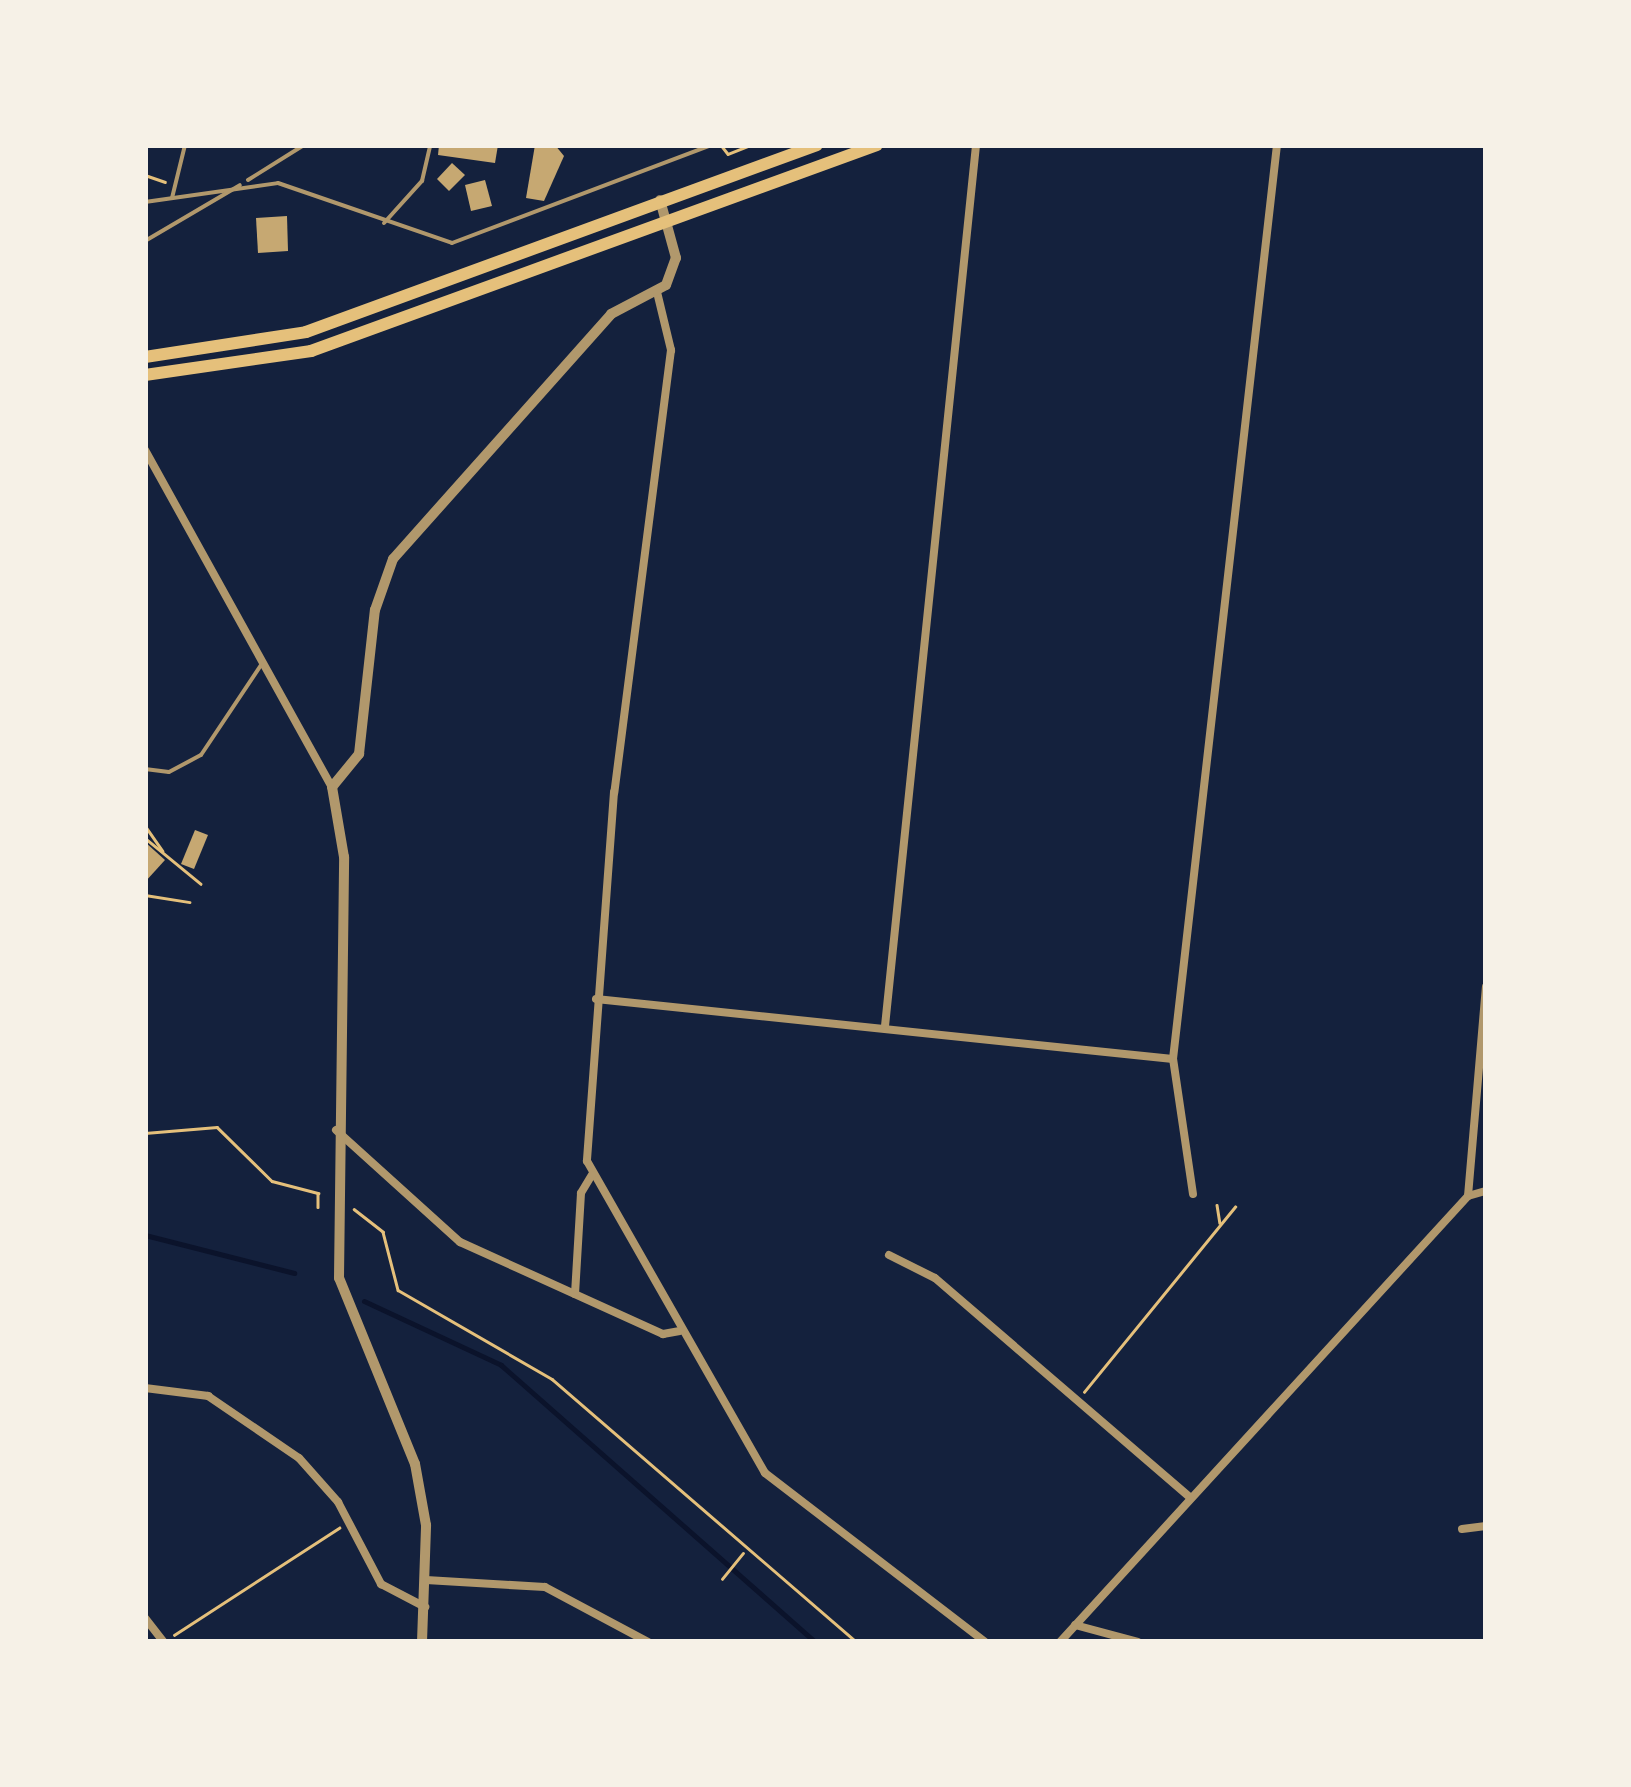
<!DOCTYPE html>
<style>
body{margin:0}
#map{position:relative;width:1631px;height:1787px;overflow:hidden;background:#14213d;font-family:"PT Sans Narrow",sans-serif}
div>[style]{position:absolute}
.stream>*{height:5px;margin:-2.5px;padding:0 2.5px;transform-origin:2.5px;border-radius:2.5px;background:#0b132b}
.building>*{inset:0;background:#c6a872}
.path>*{height:2.5px;margin:-1.25px;padding:0 1.25px;transform-origin:1.25px;border-radius:1.25px;background:#e5c07b}
.service>*{height:4px;margin:-2px;padding:0 2px;transform-origin:2px;border-radius:2px;background:#b1986c}
.minor>*{height:8px;margin:-4px;padding:0 4px;transform-origin:4px;border-radius:4px;background:#b1986c}
.tertiary>*{height:10px;margin:-5px;padding:0 5px;transform-origin:5px;border-radius:5px;background:#b1986c}
.trunk>*{height:12px;margin:-6px;padding:0 6px;transform-origin:6px;border-radius:6px;background:#e5c07b}
span{translate:-50% -50%;white-space:nowrap;text-align:center;line-height:1.15;-webkit-text-stroke:9px #f6f1e7;paint-order:stroke}
.frame{position:absolute;inset:0;border:148px solid #f6f1e7;pointer-events:none}
</style>
<div id="map">
<div class="stream">
<i style="left:145px;top:1235px;width:154px;rotate:14.3deg"></i>
<i style="left:364px;top:1301px;width:151px;rotate:25deg"></i>
<i style="left:501px;top:1365px;width:419px;rotate:41.4deg"></i>
</div>
<div class="building">
<i style="clip-path:polygon(439px 145px,498px 145px,495px 163px,438px 155px)"></i>
<i style="clip-path:polygon(535px 145px,555px 145px,564px 156px,544px 201px,526px 198px)"></i>
<i style="clip-path:polygon(452px 163px,465px 175px,449px 191px,437px 179px)"></i>
<i style="clip-path:polygon(485px 180px,492px 206px,471px 211px,465px 185px)"></i>
<i style="clip-path:polygon(287px 216px,288px 251px,258px 253px,256px 218px)"></i>
<i style="clip-path:polygon(195px 830px,208px 835px,194px 869px,181px 864px)"></i>
<i style="clip-path:polygon(145px 842px,165px 860px,145px 882px)"></i>
</div>
<div class="path">
<i style="left:721px;top:145px;width:11px;rotate:52deg"></i>
<i style="left:728px;top:154px;width:24px;rotate:-22deg"></i>
<i style="left:145px;top:175px;width:21px;rotate:19deg"></i>
<i style="left:146px;top:827px;width:29px;rotate:55deg"></i>
<i style="left:145px;top:838px;width:72px;rotate:39.4deg"></i>
<i style="left:145px;top:895px;width:45px;rotate:9deg"></i>
<i style="left:145px;top:1133px;width:72px;rotate:-4.8deg"></i>
<i style="left:217px;top:1127px;width:77px;rotate:44.5deg"></i>
<i style="left:272px;top:1181px;width:48px;rotate:14.6deg"></i>
<i style="left:318px;top:1193px;width:14px;rotate:90deg"></i>
<i style="left:1217px;top:1205px;width:18px;rotate:81deg"></i>
<i style="left:354px;top:1209px;width:37px;rotate:38deg"></i>
<i style="left:383px;top:1232px;width:60px;rotate:75.5deg"></i>
<i style="left:398px;top:1290px;width:178px;rotate:30deg"></i>
<i style="left:552px;top:1379px;width:403px;rotate:40.8deg"></i>
<i style="left:1084px;top:1392px;width:239px;rotate:-50.8deg"></i>
<i style="left:722px;top:1579px;width:33px;rotate:-51deg"></i>
<i style="left:174px;top:1635px;width:197px;rotate:-33deg"></i>
</div>
<div class="service">
<i style="left:248px;top:180px;width:66px;rotate:-32deg"></i>
<i style="left:172px;top:198px;width:55px;rotate:-76.2deg"></i>
<i style="left:145px;top:202px;width:134px;rotate:-8.1deg"></i>
<i style="left:278px;top:183px;width:184px;rotate:19deg"></i>
<i style="left:452px;top:243px;width:277px;rotate:-20.7deg"></i>
<i style="left:384px;top:223px;width:57px;rotate:-47.9deg"></i>
<i style="left:422px;top:181px;width:37px;rotate:-77deg"></i>
<i style="left:145px;top:241px;width:110px;rotate:-30.5deg"></i>
<i style="left:145px;top:769px;width:24px;rotate:7deg"></i>
<i style="left:169px;top:772px;width:36px;rotate:-28deg"></i>
<i style="left:201px;top:755px;width:112px;rotate:-56.3deg"></i>
</div>
<div class="minor">
<i style="left:657px;top:292px;width:60px;rotate:76.4deg"></i>
<i style="left:671px;top:350px;width:446px;rotate:97.3deg"></i>
<i style="left:614px;top:792px;width:370px;rotate:94.2deg"></i>
<i style="left:587px;top:1161px;width:359px;rotate:60.3deg"></i>
<i style="left:765px;top:1473px;width:277px;rotate:37.5deg"></i>
<i style="left:145px;top:450px;width:385px;rotate:61deg"></i>
<i style="left:596px;top:999px;width:580px;rotate:5.94deg"></i>
<i style="left:885px;top:1026px;width:886px;rotate:-84.1deg"></i>
<i style="left:336px;top:1130px;width:167px;rotate:42.1deg"></i>
<i style="left:460px;top:1242px;width:223px;rotate:24.4deg"></i>
<i style="left:663px;top:1334px;width:17px;rotate:-10deg"></i>
<i style="left:1193px;top:1194px;width:136px;rotate:-98.4deg"></i>
<i style="left:1173px;top:1059px;width:920px;rotate:-83.51deg"></i>
<i style="left:1468px;top:1196px;width:210px;rotate:-85.1deg"></i>
<i style="left:1468px;top:1196px;width:19px;rotate:-16deg"></i>
<i style="left:889px;top:1255px;width:51px;rotate:26.6deg"></i>
<i style="left:935px;top:1278px;width:336px;rotate:40.7deg"></i>
<i style="left:575px;top:1294px;width:101px;rotate:-86.6deg"></i>
<i style="left:581px;top:1193px;width:21px;rotate:-59deg"></i>
<i style="left:145px;top:1388px;width:64px;rotate:7.2deg"></i>
<i style="left:208px;top:1396px;width:110px;rotate:34.3deg"></i>
<i style="left:299px;top:1458px;width:59px;rotate:48.4deg"></i>
<i style="left:338px;top:1502px;width:93px;rotate:62.3deg"></i>
<i style="left:381px;top:1584px;width:50px;rotate:27.6deg"></i>
<i style="left:1462px;top:1529px;width:24px;rotate:-7deg"></i>
<i style="left:426px;top:1580px;width:119px;rotate:3.4deg"></i>
<i style="left:545px;top:1587px;width:117px;rotate:28.1deg"></i>
<i style="left:145px;top:1618px;width:31px;rotate:52deg"></i>
<i style="left:1075px;top:1625px;width:65px;rotate:15.1deg"></i>
<i style="left:1060px;top:1642px;width:604px;rotate:-47.55deg"></i>
</div>
<div class="tertiary">
<i style="left:422px;top:1642px;width:117px;rotate:-88deg"></i>
<i style="left:426px;top:1525px;width:62px;rotate:-100.2deg"></i>
<i style="left:415px;top:1464px;width:201px;rotate:-112.2deg"></i>
<i style="left:339px;top:1278px;width:421px;rotate:-89.3deg"></i>
<i style="left:344px;top:857px;width:71px;rotate:-99.7deg"></i>
<i style="left:332px;top:787px;width:43px;rotate:-50.7deg"></i>
<i style="left:359px;top:754px;width:145px;rotate:-83.7deg"></i>
<i style="left:375px;top:610px;width:54px;rotate:-70.6deg"></i>
<i style="left:393px;top:559px;width:328px;rotate:-48.3deg"></i>
<i style="left:611px;top:314px;width:62px;rotate:-27.8deg"></i>
<i style="left:666px;top:285px;width:29px;rotate:-70deg"></i>
<i style="left:676px;top:258px;width:60px;rotate:-105.4deg"></i>
</div>
<div class="trunk">
<i style="left:145px;top:357px;width:163px;rotate:-8.8deg"></i>
<i style="left:306px;top:332px;width:544px;rotate:-20.1deg"></i>
<i style="left:145px;top:375px;width:168px;rotate:-8.2deg"></i>
<i style="left:311px;top:351px;width:602px;rotate:-20deg"></i>
</div>
<div class="frame"></div>
</div>
